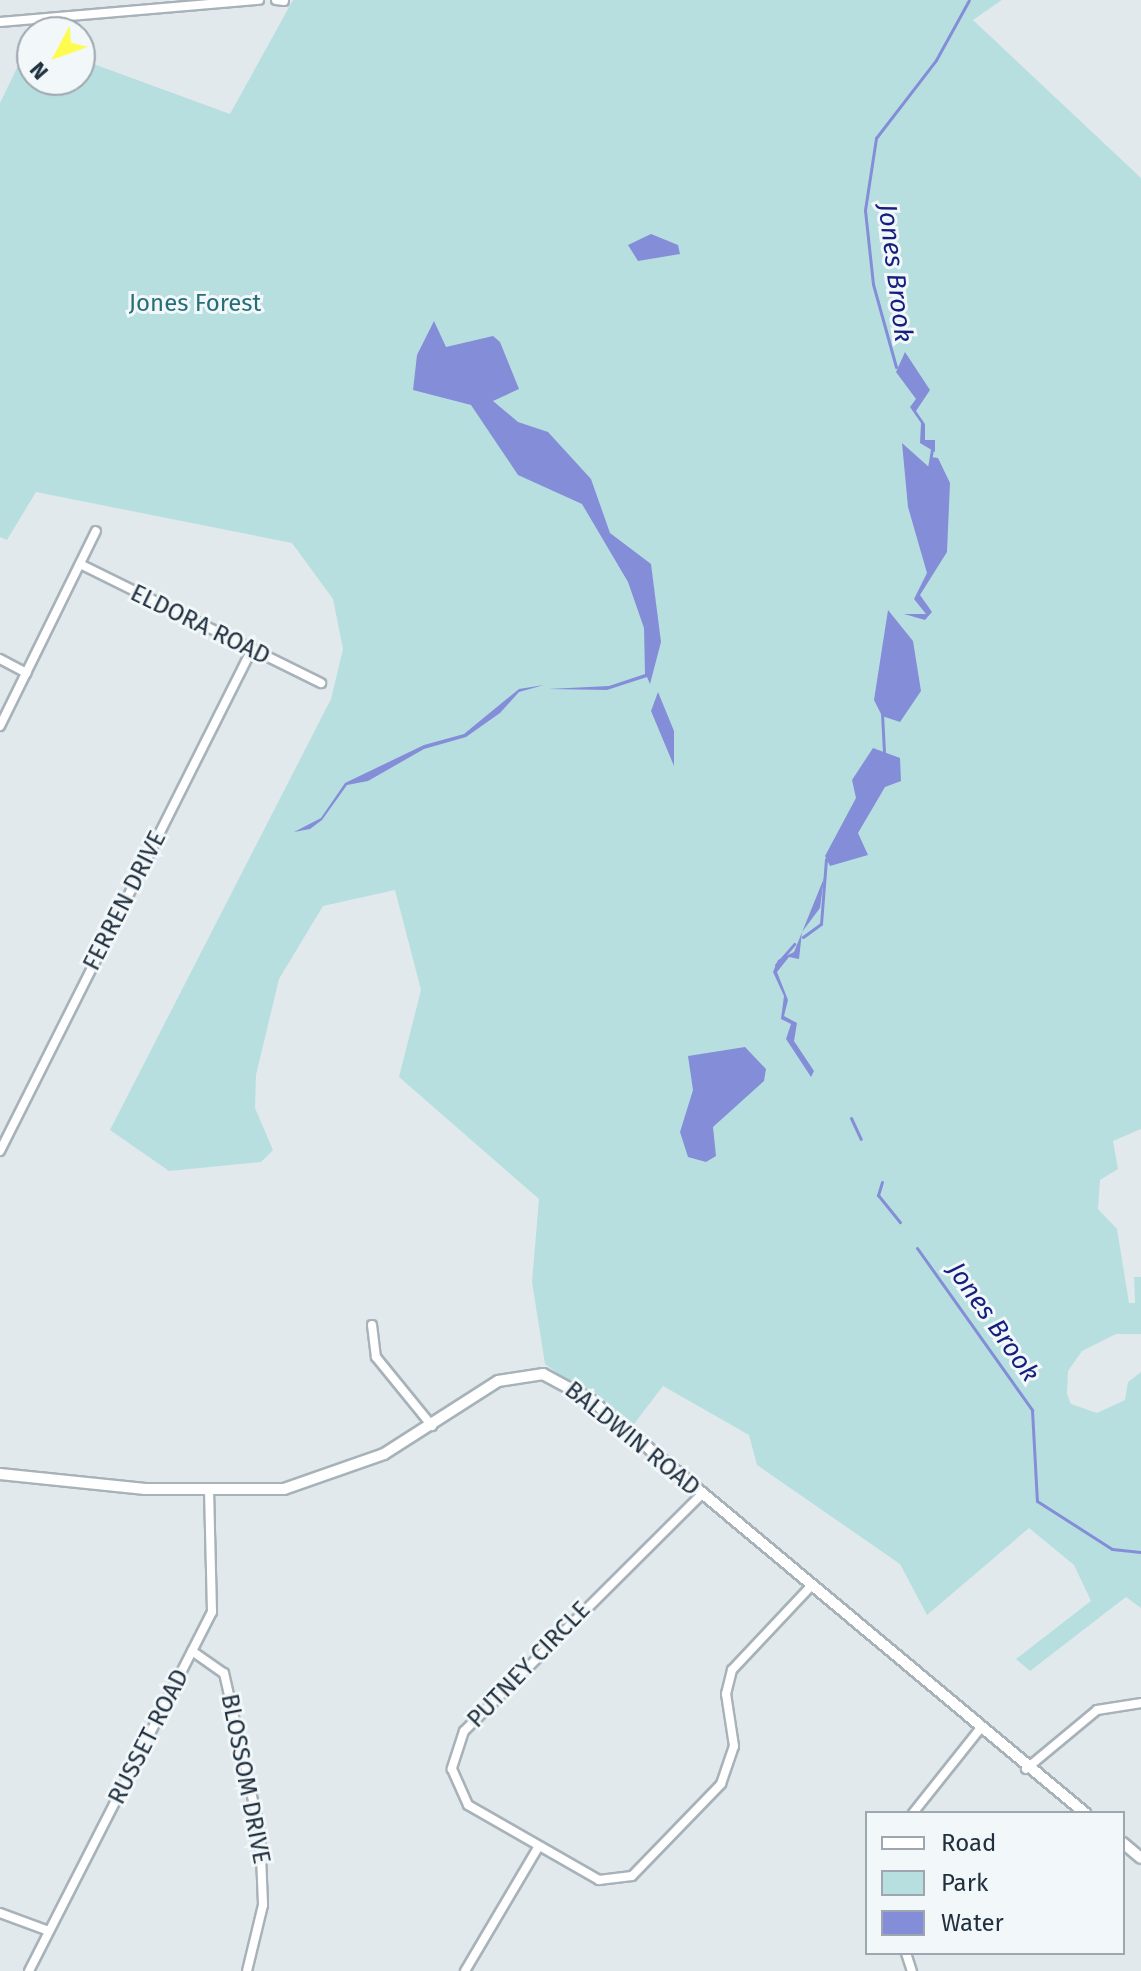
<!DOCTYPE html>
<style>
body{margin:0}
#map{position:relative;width:1141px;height:1971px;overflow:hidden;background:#e1e9ed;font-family:"Fira Sans",sans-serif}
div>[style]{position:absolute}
.green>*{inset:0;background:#b8dfe0}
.water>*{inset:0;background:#848dd7}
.stream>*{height:3px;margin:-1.5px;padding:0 1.5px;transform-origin:1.5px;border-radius:1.5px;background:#848dd7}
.roads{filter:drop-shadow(2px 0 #a7b2b9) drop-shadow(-2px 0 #a7b2b9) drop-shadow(0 2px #a7b2b9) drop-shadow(0 -2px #a7b2b9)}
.minor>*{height:8px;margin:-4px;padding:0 4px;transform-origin:4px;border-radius:4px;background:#fff}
.tertiary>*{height:10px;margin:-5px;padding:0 5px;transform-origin:5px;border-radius:5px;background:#fff}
span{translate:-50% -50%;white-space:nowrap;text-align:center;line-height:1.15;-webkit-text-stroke:6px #f2f7f9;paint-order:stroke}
.park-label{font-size:24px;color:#266f79}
.street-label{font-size:24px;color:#20303f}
.water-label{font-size:26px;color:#151f80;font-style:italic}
.legend{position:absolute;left:865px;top:1811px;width:260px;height:144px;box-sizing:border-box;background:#f2f7f9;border:2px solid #9ea7af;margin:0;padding:10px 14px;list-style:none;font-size:24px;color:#20303f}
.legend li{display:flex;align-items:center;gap:16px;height:40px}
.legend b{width:40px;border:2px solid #9ea7af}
.north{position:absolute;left:16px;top:16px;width:80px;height:80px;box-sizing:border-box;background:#f2f7f9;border:2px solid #9ea7af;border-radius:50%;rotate:229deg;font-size:22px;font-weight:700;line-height:32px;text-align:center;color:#20303f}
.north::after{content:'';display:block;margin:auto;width:28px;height:36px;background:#fdfb4e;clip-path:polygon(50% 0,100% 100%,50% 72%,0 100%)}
</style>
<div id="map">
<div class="green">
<i style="clip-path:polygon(293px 0,1002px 0,973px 20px,1141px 178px,1141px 1129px,1113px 1141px,1118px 1169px,1100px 1180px,1098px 1209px,1117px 1229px,1129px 1303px,1135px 1303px,1134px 1277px,1141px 1277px,1141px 1334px,1116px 1334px,1082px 1351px,1068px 1371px,1067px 1394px,1071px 1404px,1097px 1413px,1125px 1400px,1128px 1382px,1141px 1372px,1141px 1608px,1126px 1597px,1030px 1671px,1016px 1659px,1091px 1601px,1074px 1565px,1029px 1528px,927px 1615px,900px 1564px,757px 1465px,749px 1435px,663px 1386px,631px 1428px,545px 1364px,532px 1282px,539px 1199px,399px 1077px,421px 990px,395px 890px,323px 906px,279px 979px,256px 1075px,255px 1108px,273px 1150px,261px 1162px,169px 1171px,110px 1130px,331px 699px,343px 649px,333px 599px,292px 543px,36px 492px,7px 540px,0 537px,0 103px,30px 41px,32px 80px,80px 80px,80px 59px,230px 114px)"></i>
</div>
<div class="water">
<i style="clip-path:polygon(651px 234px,678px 245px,680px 254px,638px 261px,628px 245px)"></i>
<i style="clip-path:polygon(434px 321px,446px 347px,493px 336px,500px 342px,519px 389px,493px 401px,518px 422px,548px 432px,591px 479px,610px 533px,651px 564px,661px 642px,650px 684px,647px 677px,607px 690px,548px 689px,609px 686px,645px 674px,644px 628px,628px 582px,582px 504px,518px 475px,471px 405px,413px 390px,417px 355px)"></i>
<i style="clip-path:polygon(905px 352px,930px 390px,916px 411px,925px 424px,925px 440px,935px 440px,935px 452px,920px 443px,921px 423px,910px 407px,916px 399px,896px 372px)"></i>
<i style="clip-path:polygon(902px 443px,930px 468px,931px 457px,938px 458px,950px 483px,947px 552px,920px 595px,932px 612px,925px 620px,904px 614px,926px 614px,914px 599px,927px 573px,908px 507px)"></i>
<i style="clip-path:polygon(888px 610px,913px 641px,921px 691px,900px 722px,882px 716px,874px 700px)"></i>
<i style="clip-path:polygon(544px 685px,519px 692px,500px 713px,466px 737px,424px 749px,368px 781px,347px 785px,322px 820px,310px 829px,294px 832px,321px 818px,345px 783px,424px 745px,464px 734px,519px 689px)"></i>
<i style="clip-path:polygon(658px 692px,674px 731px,674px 766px,651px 711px)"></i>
<i style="clip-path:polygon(873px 748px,900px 758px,901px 781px,885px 787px,858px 833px,868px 855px,830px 866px,825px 856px,856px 798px,852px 780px)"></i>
<i style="clip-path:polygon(824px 878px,820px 908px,802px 932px,799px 959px,789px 957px,777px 972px,788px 1000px,784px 1016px,797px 1023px,794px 1041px,814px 1071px,811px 1077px,786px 1039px,791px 1024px,781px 1019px,784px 996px,773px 972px,778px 960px,794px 952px)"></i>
<i style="clip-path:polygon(745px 1047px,766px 1069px,764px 1081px,713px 1127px,716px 1156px,706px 1162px,688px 1157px,680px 1132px,693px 1090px,688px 1056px)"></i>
</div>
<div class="stream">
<i style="left:896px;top:367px;width:86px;rotate:-105.5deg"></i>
<i style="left:873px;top:284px;width:74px;rotate:-96.2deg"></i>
<i style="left:865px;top:210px;width:73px;rotate:-81.3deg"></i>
<i style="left:876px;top:138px;width:98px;rotate:-52.4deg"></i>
<i style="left:936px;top:60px;width:68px;rotate:-61.2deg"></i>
<i style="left:929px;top:468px;width:20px;rotate:-81deg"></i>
<i style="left:882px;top:713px;width:40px;rotate:87.1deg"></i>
<i style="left:803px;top:937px;width:22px;rotate:-36deg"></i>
<i style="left:821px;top:924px;width:65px;rotate:-85.6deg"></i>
<i style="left:776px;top:965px;width:28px;rotate:-49deg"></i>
<i style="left:851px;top:1118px;width:23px;rotate:65deg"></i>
<i style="left:882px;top:1182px;width:14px;rotate:107deg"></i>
<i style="left:878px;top:1195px;width:35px;rotate:51deg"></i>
<i style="left:917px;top:1248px;width:199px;rotate:54.6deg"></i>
<i style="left:1032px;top:1410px;width:91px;rotate:86.9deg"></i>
<i style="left:1037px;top:1501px;width:89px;rotate:32.6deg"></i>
<i style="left:1112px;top:1549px;width:29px;rotate:6deg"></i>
</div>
<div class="roads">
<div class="minor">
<i style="left:276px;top:0;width:8px;rotate:7deg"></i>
<i style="left:0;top:22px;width:260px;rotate:-4.9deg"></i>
<i style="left:80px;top:564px;width:269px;rotate:26.3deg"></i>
<i style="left:0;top:659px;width:30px;rotate:28deg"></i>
<i style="left:0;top:726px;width:217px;rotate:-63.8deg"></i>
<i style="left:0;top:1151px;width:559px;rotate:-63.34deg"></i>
<i style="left:372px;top:1325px;width:32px;rotate:83deg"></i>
<i style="left:376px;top:1357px;width:89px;rotate:50.9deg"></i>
<i style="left:701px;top:1495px;width:334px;rotate:135.1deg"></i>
<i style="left:464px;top:1731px;width:40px;rotate:108deg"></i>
<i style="left:452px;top:1769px;width:39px;rotate:66deg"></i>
<i style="left:468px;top:1805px;width:151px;rotate:29.8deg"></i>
<i style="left:599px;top:1880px;width:33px;rotate:-7deg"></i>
<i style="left:632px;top:1876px;width:128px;rotate:-45.9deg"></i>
<i style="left:721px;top:1784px;width:40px;rotate:-71.1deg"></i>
<i style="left:734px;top:1746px;width:53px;rotate:-98.7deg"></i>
<i style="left:726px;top:1694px;width:25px;rotate:-76deg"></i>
<i style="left:732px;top:1670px;width:117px;rotate:-46.7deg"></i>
<i style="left:192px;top:1651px;width:39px;rotate:35deg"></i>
<i style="left:224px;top:1673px;width:163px;rotate:77.2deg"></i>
<i style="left:260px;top:1832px;width:73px;rotate:87.6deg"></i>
<i style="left:263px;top:1905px;width:68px;rotate:103.6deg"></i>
<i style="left:1026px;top:1769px;width:92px;rotate:-39.7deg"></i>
<i style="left:1097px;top:1710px;width:45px;rotate:-9deg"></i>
<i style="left:913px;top:1813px;width:106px;rotate:-51.5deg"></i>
<i style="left:0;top:1913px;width:52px;rotate:20.2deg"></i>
<i style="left:906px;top:1953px;width:19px;rotate:72deg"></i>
<i style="left:29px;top:1971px;width:403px;rotate:-63deg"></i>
<i style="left:212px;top:1612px;width:122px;rotate:-91.4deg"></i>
<i style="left:465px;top:1971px;width:145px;rotate:-59.4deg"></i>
</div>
<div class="tertiary">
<i style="left:0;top:1474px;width:146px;rotate:5.9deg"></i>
<i style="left:145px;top:1489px;width:139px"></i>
<i style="left:284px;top:1489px;width:106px;rotate:-19.3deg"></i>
<i style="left:384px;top:1454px;width:135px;rotate:-32.6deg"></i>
<i style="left:498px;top:1381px;width:46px;rotate:-8.8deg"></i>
<i style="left:543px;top:1374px;width:55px;rotate:28.4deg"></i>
<i style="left:591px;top:1400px;width:644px;rotate:39.9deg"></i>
<i style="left:1123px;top:1843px;width:23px;rotate:40deg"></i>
</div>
</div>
<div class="park-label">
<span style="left:195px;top:304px">Jones Forest</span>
</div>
<div class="street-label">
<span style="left:200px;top:625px;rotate:26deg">ELDORA ROAD</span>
<span style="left:125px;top:901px;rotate:-63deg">FERREN DRIVE</span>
<span style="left:632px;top:1439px;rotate:39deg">BALDWIN ROAD</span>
<span style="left:529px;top:1665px;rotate:-46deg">PUTNEY CIRCLE</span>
<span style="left:149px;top:1737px;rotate:-63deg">RUSSET ROAD</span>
<span style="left:245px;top:1779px;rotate:79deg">BLOSSOM DRIVE</span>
</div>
<div class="water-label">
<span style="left:895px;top:273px;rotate:83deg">Jones Brook</span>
<span style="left:993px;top:1322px;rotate:55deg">Jones Brook</span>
</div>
<ul class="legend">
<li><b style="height:10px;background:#fff"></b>Road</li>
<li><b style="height:22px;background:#b8dfe0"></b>Park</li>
<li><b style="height:22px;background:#848dd7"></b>Water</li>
</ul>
<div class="north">N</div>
</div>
